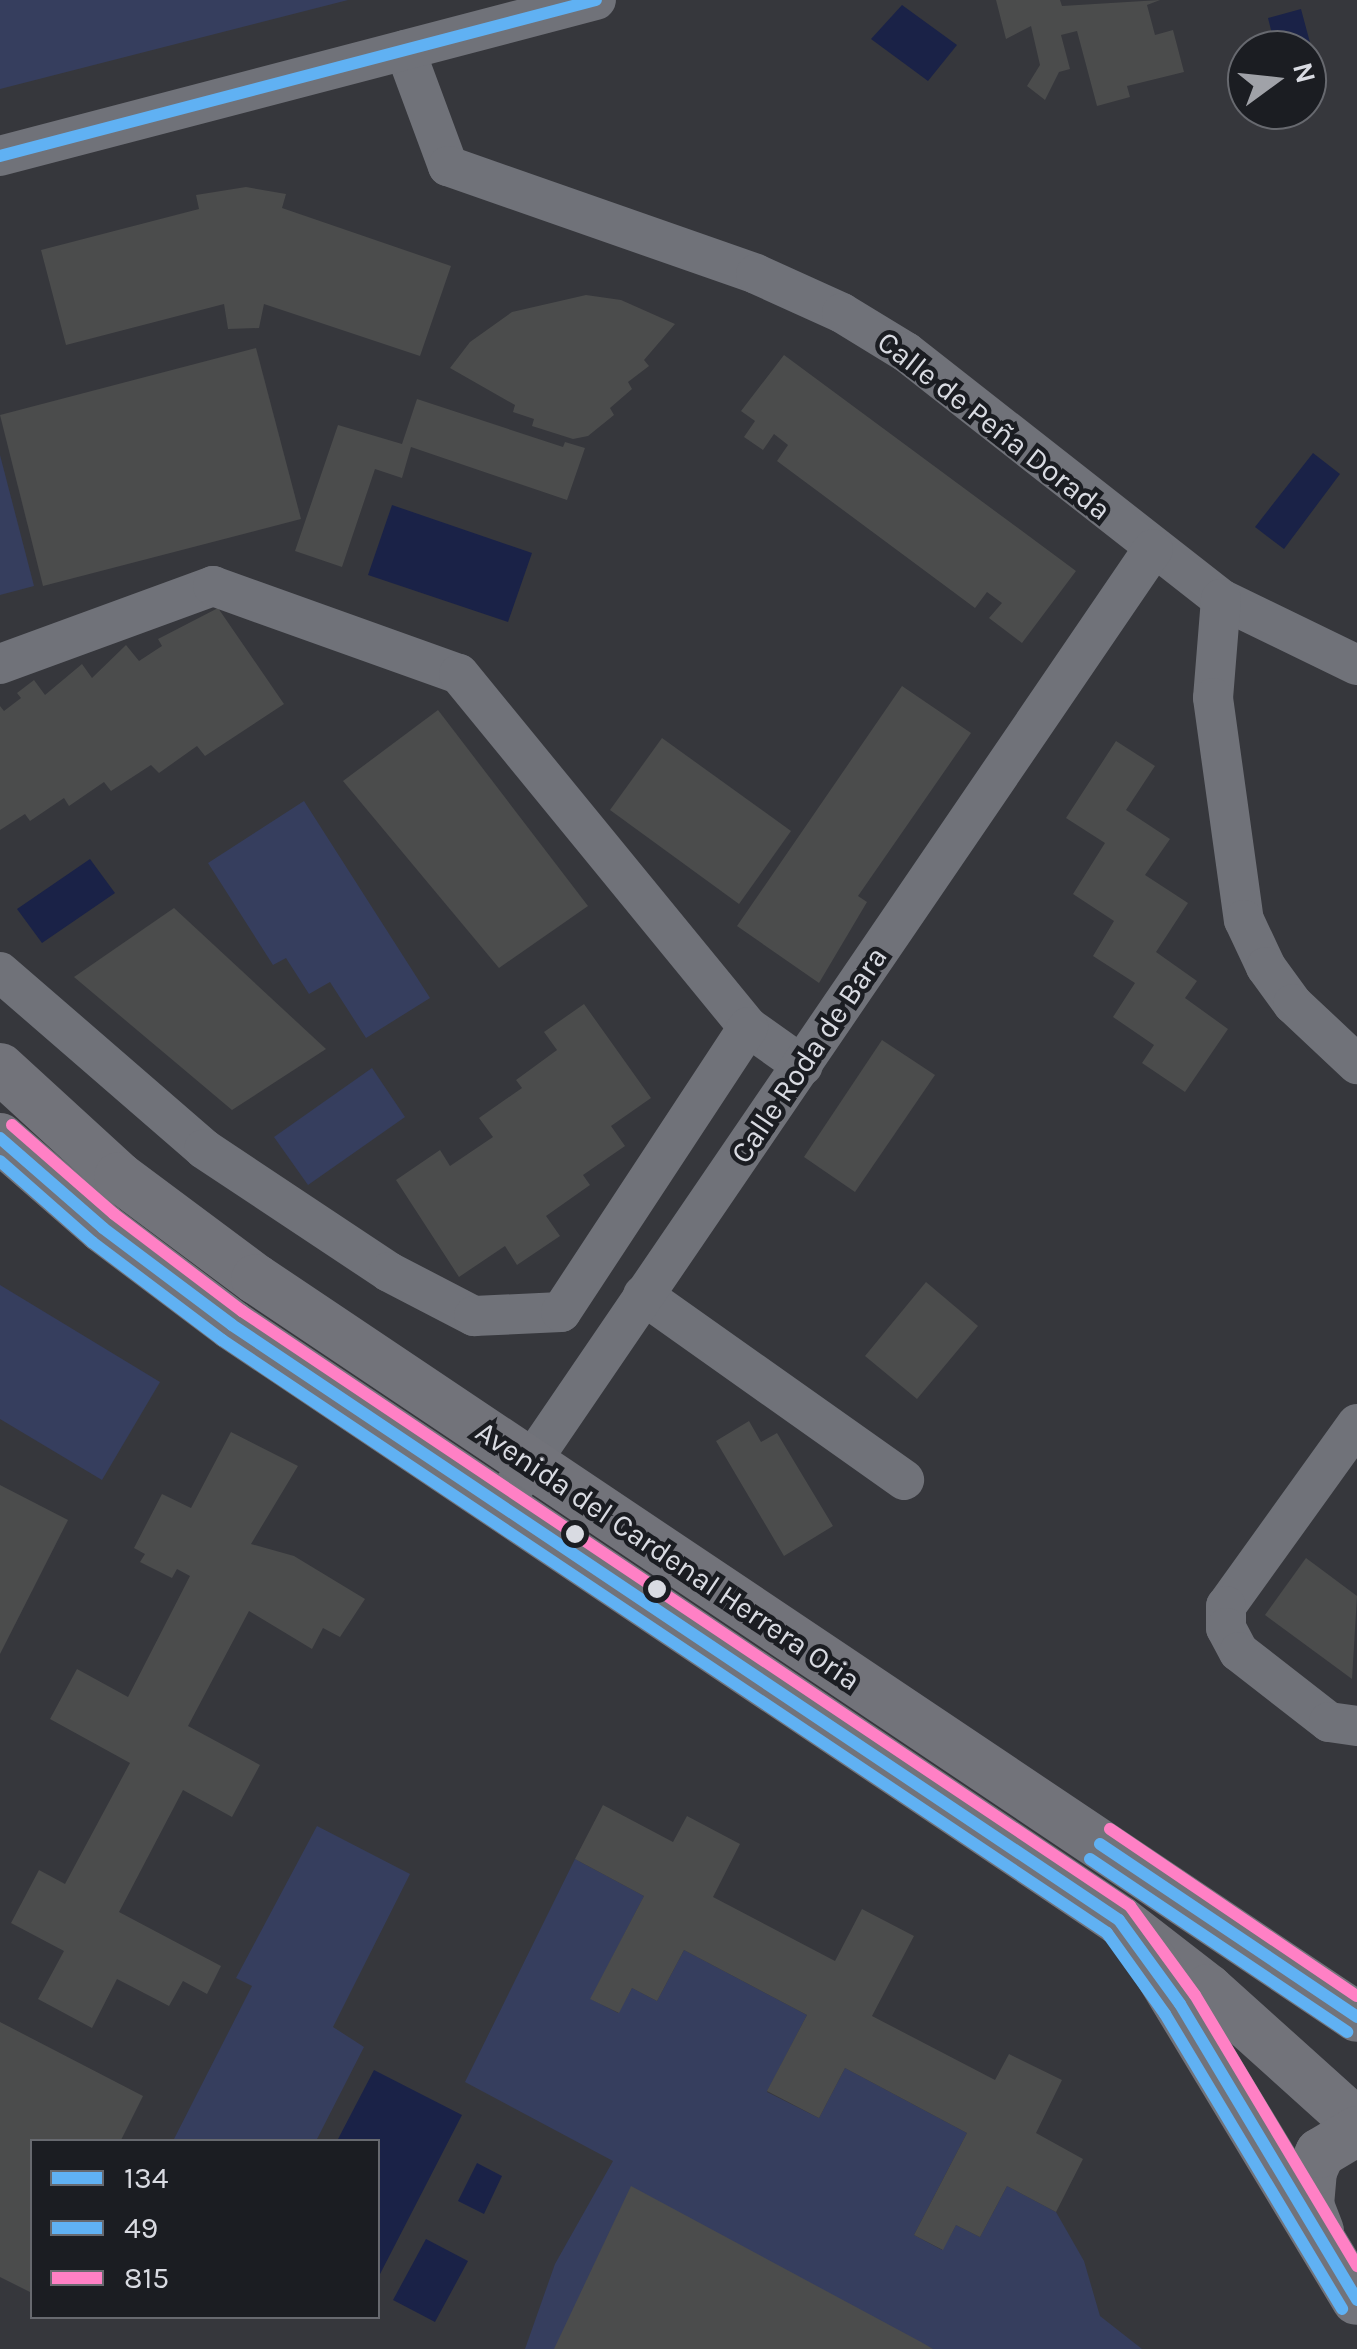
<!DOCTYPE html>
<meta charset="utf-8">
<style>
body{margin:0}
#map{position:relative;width:1357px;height:2349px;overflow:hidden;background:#36373c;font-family:Karla,sans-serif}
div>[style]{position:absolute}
.green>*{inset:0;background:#363e5e}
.water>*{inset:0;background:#1a2247}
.building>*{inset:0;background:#4b4c4c}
.minor>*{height:40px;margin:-20px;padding:0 20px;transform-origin:20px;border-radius:20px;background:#707279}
.major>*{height:50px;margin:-25px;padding:0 25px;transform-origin:25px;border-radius:25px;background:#72737a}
.bus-1>*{height:12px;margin:-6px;padding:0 6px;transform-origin:6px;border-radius:6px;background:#60b1f3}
.bus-2>*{height:12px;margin:-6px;padding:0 6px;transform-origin:6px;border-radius:6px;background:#60b1f3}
.bus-3>*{height:12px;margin:-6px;padding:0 6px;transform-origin:6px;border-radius:6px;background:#ff80c5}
.dots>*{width:28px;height:28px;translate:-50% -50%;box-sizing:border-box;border:5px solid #1b1d22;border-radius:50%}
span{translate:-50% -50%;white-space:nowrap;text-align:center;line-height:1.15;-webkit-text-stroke:9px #1b1d22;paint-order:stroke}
.street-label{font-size:30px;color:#d9dbe2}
.legend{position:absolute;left:30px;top:2139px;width:350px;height:180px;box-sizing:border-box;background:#1b1d22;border:2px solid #67696f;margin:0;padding:12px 18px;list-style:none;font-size:30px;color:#d9dbe2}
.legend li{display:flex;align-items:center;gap:20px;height:50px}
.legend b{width:50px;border:2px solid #67696f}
.north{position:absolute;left:1227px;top:30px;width:100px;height:100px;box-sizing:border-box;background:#1b1d22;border:2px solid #67696f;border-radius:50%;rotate:75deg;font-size:28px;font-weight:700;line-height:40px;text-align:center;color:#d9dbe2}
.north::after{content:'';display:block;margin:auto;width:35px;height:45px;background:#a0a2a8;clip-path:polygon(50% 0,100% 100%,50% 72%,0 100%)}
</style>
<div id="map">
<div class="green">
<i style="clip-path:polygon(0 0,348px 0,0 89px)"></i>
<i style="clip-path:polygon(0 455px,34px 586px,0 595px)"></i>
<i style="clip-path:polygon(304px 801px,430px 998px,366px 1038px,330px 982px,309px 994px,286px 958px,273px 965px,208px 863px)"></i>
<i style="clip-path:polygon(372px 1068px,405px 1117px,308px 1185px,274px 1137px)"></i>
<i style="clip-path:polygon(0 1285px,160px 1382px,102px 1480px,0 1419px)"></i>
<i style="clip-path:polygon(317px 1826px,410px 1874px,333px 2027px,364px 2047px,316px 2141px,173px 2141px,252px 1986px,236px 1978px)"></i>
<i style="clip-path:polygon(575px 1859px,644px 1896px,591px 1999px,618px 2013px,632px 1988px,657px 2001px,684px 1950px,807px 2015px,767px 2092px,819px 2118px,845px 2068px,967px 2133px,914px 2235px,942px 2250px,956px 2225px,980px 2237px,1007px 2186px,1056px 2212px,1084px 2261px,1100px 2316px,1142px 2349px,525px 2349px,555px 2264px,613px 2161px,465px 2082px)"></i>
</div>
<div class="water">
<i style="clip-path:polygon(902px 5px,957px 45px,928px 81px,871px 39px)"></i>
<i style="clip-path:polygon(1301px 9px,1319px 76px,1307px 79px,1307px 50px,1276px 50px,1268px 18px)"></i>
<i style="clip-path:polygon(1313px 453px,1340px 474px,1284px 549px,1255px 527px)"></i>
<i style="clip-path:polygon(392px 505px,532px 553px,508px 622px,368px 575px)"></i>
<i style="clip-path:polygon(90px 859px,115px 893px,42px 943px,17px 909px)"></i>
<i style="clip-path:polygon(374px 2070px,462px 2115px,378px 2278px,378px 2142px,337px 2141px)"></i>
<i style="clip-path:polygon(477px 2163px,502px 2176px,484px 2214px,458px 2201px)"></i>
<i style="clip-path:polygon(426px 2239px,468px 2261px,435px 2322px,393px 2300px)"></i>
</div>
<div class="building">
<i style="clip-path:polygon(996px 0,1060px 0,1062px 6px,1160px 0,1147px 5px,1155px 35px,1173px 30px,1184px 72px,1127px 86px,1130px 97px,1097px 106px,1077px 31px,1061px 35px,1070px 69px,1059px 72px,1045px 100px,1027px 86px,1040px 65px,1031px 26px,1006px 39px)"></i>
<i style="clip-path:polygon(246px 187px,286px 194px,282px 208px,451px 266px,420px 356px,264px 304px,259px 328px,228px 329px,224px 304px,66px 345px,41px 250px,199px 209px,196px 195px)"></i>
<i style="clip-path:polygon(586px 295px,621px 300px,675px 324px,644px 360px,649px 366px,628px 382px,632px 389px,610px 408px,614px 415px,588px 436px,573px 439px,532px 426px,534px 419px,513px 412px,515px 405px,450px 368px,470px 342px,512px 312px)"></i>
<i style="clip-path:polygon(256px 348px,301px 519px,43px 586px,0 415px)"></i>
<i style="clip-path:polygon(784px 355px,1076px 571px,1022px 643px,989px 618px,1002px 603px,987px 592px,975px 608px,777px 461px,788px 445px,774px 434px,763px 450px,744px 437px,755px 421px,741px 411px)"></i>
<i style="clip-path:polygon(417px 399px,563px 447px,565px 442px,585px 448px,567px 500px,411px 447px,402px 478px,375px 469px,342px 567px,295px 551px,338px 425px,402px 444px)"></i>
<i style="clip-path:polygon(218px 608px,284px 704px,205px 756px,197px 746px,159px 773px,151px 765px,111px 791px,104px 782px,69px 806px,64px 798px,30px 821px,25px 814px,0 830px,0 706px,4px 711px,21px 698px,17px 693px,34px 680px,45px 695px,82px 664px,92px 678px,126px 645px,139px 661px,162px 646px,158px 639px)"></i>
<i style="clip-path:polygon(902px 686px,971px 733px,858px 896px,867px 902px,819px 983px,737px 926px)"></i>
<i style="clip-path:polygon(438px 710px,588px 906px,499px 968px,343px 781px)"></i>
<i style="clip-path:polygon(662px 738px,791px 831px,739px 904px,610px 810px)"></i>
<i style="clip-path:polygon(1116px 741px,1155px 766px,1126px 810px,1170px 839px,1145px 875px,1188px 903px,1156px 952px,1197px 981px,1185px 998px,1228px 1029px,1185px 1092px,1142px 1063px,1154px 1045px,1113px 1017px,1135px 983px,1093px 956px,1114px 921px,1073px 894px,1105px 843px,1066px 818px)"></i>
<i style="clip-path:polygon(174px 908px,326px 1049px,232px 1110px,74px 977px)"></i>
<i style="clip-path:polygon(584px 1004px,651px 1098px,611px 1126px,625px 1146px,583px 1175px,590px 1185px,546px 1216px,560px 1236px,517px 1265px,505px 1246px,459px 1277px,396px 1180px,440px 1150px,450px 1166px,493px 1137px,479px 1118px,522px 1088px,516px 1080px,557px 1050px,544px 1032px)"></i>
<i style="clip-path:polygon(882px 1040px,935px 1075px,855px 1192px,804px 1157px)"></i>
<i style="clip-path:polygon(926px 1282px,978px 1326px,917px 1399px,865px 1356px)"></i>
<i style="clip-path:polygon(749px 1421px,761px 1442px,777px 1433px,833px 1526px,784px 1556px,716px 1441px)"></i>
<i style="clip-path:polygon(231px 1432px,298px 1466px,251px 1544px,294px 1556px,365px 1599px,340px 1637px,323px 1628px,312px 1649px,249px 1611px,188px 1726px,260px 1765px,232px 1817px,183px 1790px,119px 1912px,221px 1966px,207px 1994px,183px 1981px,169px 2006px,117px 1979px,92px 2028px,38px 1999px,64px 1951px,11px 1923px,39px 1870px,65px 1884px,130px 1763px,50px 1719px,77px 1669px,128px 1697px,190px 1576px,177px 1569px,172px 1578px,140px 1562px,145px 1554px,134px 1548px,162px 1494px,191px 1508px)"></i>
<i style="clip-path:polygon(0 1485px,68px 1520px,0 1654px)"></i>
<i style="clip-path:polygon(1306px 1558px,1357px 1596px,1352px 1679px,1265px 1615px)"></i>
<i style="clip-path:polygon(603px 1805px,673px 1842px,687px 1816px,740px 1844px,713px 1897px,835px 1961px,862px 1909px,914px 1936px,872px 2016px,995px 2080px,1009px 2054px,1062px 2080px,1036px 2133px,1083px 2159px,1056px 2212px,1007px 2186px,980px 2237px,956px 2225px,943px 2250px,914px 2235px,967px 2133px,845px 2068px,819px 2118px,767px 2091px,807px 2015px,684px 1950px,657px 2001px,632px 1988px,619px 2013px,590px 1999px,644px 1896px,575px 1859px)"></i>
<i style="clip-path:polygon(0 2022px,143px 2096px,120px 2142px,32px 2142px,32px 2293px,0 2277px)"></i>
<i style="clip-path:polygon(631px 2186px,921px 2342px,933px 2349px,554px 2349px)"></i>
</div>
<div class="minor">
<i style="left:405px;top:50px;width:124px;rotate:69.7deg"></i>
<i style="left:448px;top:166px;width:326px;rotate:19.3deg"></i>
<i style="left:756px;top:274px;width:94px;rotate:24.4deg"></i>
<i style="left:842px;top:313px;width:75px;rotate:31.4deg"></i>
<i style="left:906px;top:352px;width:400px;rotate:38.1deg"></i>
<i style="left:1221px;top:599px;width:151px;rotate:25.9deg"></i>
<i style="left:0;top:156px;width:616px;rotate:-14.67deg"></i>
<i style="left:1221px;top:599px;width:99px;rotate:94.6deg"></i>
<i style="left:1213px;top:698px;width:224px;rotate:82.1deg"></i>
<i style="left:1244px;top:920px;width:52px;rotate:64.9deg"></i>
<i style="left:1266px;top:967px;width:46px;rotate:53.9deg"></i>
<i style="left:1293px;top:1004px;width:88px;rotate:43.2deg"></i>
<i style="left:0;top:664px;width:227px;rotate:-20.1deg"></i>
<i style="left:213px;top:586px;width:261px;rotate:19.7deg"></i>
<i style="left:459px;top:674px;width:456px;rotate:50.7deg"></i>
<i style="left:748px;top:1027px;width:67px;rotate:35.3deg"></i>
<i style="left:0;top:972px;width:270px;rotate:40.9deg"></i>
<i style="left:204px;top:1149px;width:222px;rotate:33.6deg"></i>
<i style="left:389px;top:1272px;width:96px;rotate:27.4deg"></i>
<i style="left:474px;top:1316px;width:87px;rotate:-2.6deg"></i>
<i style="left:561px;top:1312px;width:341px;rotate:-56.7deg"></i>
<i style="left:643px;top:1295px;width:320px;rotate:35.3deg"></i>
<i style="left:1357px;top:1424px;width:224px;rotate:125.7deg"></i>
<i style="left:1226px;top:1606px;width:22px;rotate:90deg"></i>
<i style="left:1226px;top:1628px;width:27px;rotate:62deg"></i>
<i style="left:1239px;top:1652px;width:114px;rotate:37.9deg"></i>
<i style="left:1329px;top:1722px;width:28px;rotate:8deg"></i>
<i style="left:513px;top:1488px;width:1136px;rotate:-55.72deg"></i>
</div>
<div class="major">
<i style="left:0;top:1068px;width:161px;rotate:42.5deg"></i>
<i style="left:119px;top:1177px;width:171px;rotate:36.7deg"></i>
<i style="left:256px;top:1279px;width:1325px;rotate:33.83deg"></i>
<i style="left:0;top:1138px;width:137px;rotate:41.1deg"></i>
<i style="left:103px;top:1228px;width:161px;rotate:36.9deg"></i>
<i style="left:232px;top:1325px;width:1068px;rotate:33.85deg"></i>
<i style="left:1119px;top:1920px;width:113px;rotate:37.8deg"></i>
<i style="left:1208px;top:1989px;width:200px;rotate:42deg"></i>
<i style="left:1151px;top:1959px;width:398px;rotate:58.9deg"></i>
<i style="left:1319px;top:2231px;width:28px;rotate:-111deg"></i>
<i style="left:1309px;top:2205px;width:34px;rotate:-85deg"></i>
<i style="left:1312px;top:2171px;width:20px;rotate:-66deg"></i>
<i style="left:1320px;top:2153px;width:43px;rotate:-30.7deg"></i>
</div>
<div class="bus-1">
<i style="left:0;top:156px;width:616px;rotate:-14.67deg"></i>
<i style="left:0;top:1138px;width:137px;rotate:41.1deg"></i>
<i style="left:103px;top:1228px;width:161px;rotate:36.9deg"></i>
<i style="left:232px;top:1325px;width:1068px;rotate:33.85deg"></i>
<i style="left:1119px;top:1920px;width:104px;rotate:54deg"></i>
<i style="left:1180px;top:2004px;width:345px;rotate:59.1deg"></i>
<i style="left:1100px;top:1844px;width:310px;rotate:33.9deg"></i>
</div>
<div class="bus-2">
<i style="left:0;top:1161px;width:123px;rotate:41.4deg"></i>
<i style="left:92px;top:1242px;width:163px;rotate:37deg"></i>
<i style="left:222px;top:1340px;width:1065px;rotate:33.82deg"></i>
<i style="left:1107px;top:1933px;width:100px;rotate:54.4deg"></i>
<i style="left:1165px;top:2014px;width:344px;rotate:59deg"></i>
<i style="left:1090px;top:1859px;width:310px;rotate:33.9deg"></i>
</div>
<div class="bus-3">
<i style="left:12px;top:1125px;width:135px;rotate:41.1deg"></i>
<i style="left:114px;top:1214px;width:161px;rotate:37.2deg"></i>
<i style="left:242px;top:1311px;width:1069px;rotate:33.82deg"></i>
<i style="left:1130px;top:1906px;width:110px;rotate:53.9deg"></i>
<i style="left:1195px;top:1995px;width:316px;rotate:59.1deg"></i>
<i style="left:1110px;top:1829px;width:298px;rotate:34.1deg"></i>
</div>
<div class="dots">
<i style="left:575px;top:1534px;background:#d9dbe2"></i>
<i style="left:657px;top:1589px;background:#d9dbe2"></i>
</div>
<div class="street-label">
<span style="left:994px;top:426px;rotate:38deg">Calle de Peña Dorada</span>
<span style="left:809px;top:1055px;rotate:-56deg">Calle Roda de Bara</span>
<span style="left:668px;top:1556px;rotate:34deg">Avenida del Cardenal Herrera Oria</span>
</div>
<ul class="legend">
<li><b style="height:12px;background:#60b1f3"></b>134</li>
<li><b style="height:12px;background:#60b1f3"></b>49</li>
<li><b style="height:12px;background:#ff80c5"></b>815</li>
</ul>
<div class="north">N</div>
</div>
